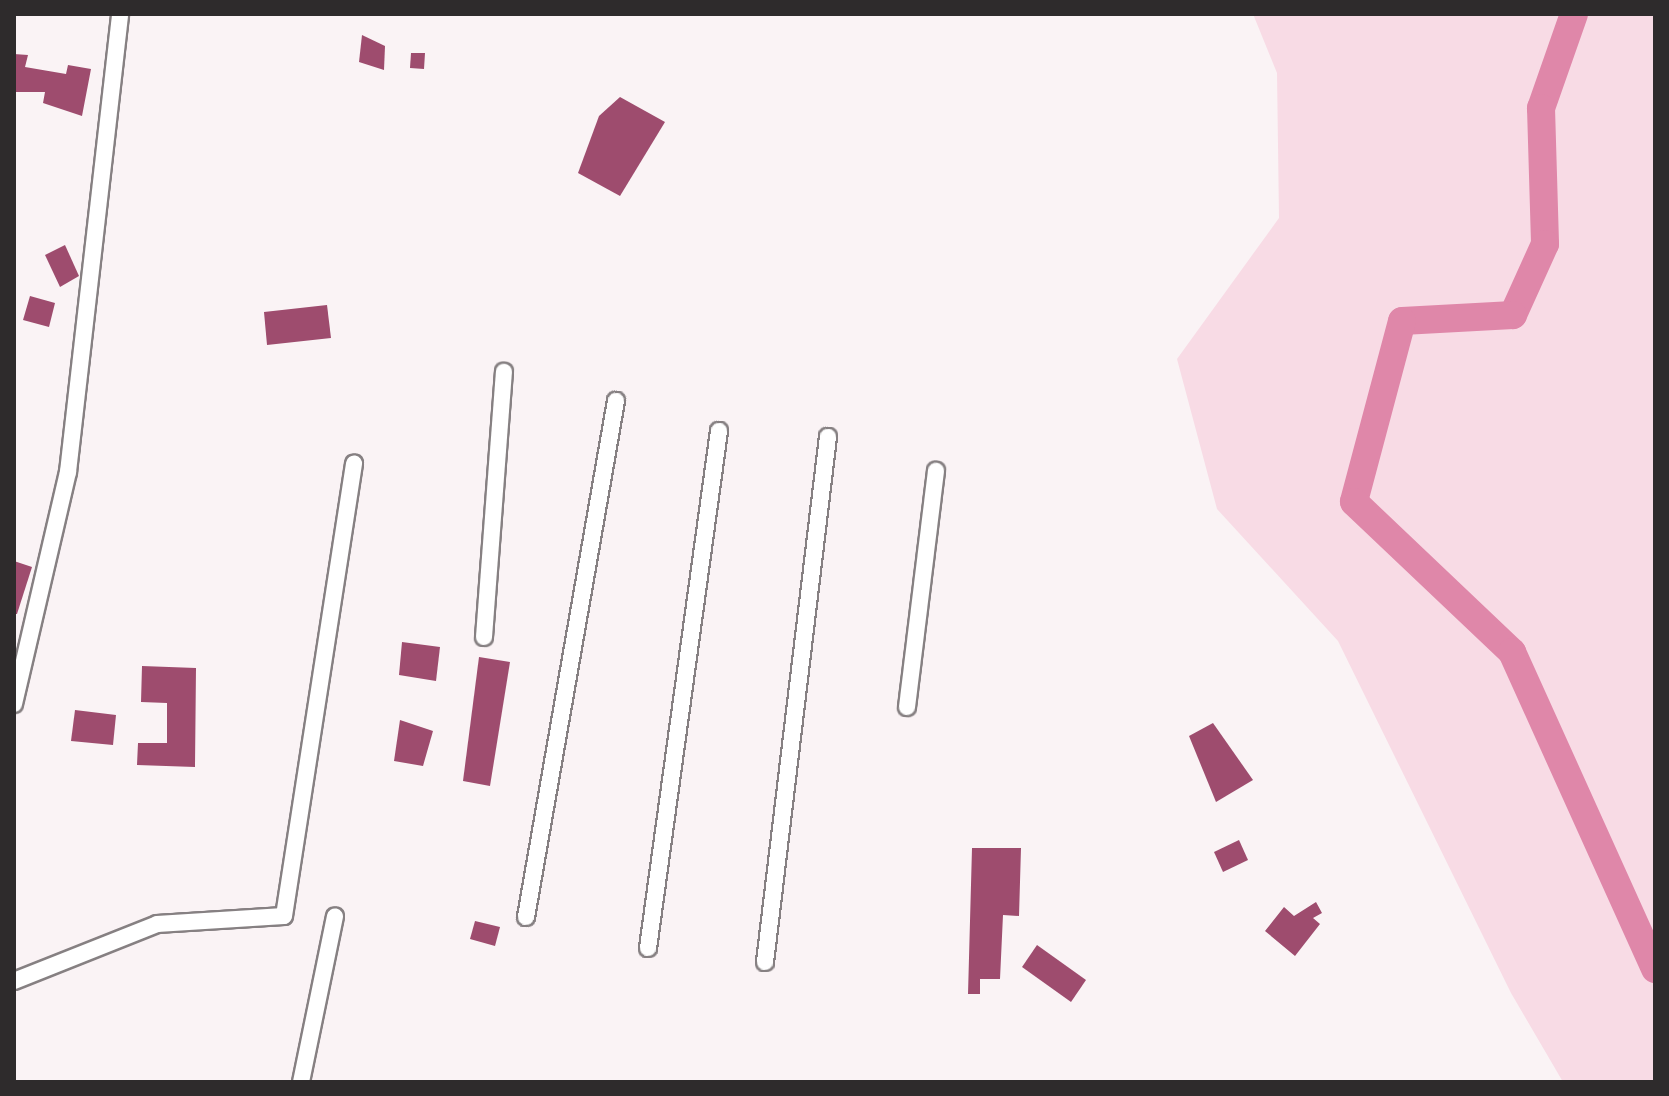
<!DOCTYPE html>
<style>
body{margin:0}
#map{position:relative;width:1669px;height:1096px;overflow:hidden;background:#faf3f5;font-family:Inter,sans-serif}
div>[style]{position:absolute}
.green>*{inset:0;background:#f8dbe5}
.river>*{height:28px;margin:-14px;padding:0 14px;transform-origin:14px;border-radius:14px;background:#df87a9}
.building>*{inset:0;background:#9e4c6e}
.roads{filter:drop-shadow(2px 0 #868082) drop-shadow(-2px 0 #868082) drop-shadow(0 2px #868082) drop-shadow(0 -2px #868082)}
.minor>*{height:16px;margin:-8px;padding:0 8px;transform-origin:8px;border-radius:8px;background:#fff}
span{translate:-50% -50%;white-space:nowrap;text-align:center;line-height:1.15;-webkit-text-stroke:8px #fff;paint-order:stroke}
.frame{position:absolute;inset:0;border:16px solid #2e2b2c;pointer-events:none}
</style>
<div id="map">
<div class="green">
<i style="clip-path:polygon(1253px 14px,1655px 14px,1655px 1082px,1563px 1082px,1511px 993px,1338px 641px,1217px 509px,1177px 359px,1279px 218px,1277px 73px)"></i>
</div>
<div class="river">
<i style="left:1574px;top:14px;width:100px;rotate:109.3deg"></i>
<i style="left:1541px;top:108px;width:136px;rotate:88.3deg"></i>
<i style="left:1545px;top:244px;width:78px;rotate:114.3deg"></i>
<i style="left:1513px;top:315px;width:111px;rotate:176.9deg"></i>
<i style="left:1402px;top:321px;width:187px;rotate:104.9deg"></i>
<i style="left:1354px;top:502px;width:218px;rotate:43.5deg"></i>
<i style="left:1512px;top:652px;width:348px;rotate:65.7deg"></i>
</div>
<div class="building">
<i style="clip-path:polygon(362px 35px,385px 46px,384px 70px,359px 62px)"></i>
<i style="clip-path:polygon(411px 53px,425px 53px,424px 69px,410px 68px)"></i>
<i style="clip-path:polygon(14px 54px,28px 55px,25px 67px,66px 74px,68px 65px,91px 69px,82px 116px,43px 103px,45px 92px,14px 92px)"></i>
<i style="clip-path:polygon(620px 97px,665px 122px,620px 196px,578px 173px,599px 116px)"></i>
<i style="clip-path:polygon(65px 245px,79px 276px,60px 287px,45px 255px)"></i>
<i style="clip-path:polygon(30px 296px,55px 303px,49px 327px,23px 320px)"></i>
<i style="clip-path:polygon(327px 305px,331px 338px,267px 345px,264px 312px)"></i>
<i style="clip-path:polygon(14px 561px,32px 567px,17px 614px,14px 614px)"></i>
<i style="clip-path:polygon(402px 642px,440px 647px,436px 681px,399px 675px)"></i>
<i style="clip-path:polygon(479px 657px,510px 662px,490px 786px,463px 781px)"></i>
<i style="clip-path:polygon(142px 666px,196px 668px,195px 767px,137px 765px,138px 743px,167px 743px,167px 703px,141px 702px)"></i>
<i style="clip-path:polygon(75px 710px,116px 715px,113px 745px,71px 741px)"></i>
<i style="clip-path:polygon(400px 720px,433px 731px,423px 766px,394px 761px)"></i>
<i style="clip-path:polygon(1213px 723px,1253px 780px,1216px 802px,1189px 736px)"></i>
<i style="clip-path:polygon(1239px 840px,1248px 860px,1223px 872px,1214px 852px)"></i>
<i style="clip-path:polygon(972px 848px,1021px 848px,1019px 916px,1003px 915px,1000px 979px,980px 979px,980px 994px,968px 994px)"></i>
<i style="clip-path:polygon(1316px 902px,1322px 913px,1313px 918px,1320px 924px,1295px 956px,1265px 931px,1284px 907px,1294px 916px)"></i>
<i style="clip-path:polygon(475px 921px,500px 927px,495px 946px,470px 939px)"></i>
<i style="clip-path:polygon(1037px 945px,1086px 980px,1071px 1002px,1022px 967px)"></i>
</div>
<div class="roads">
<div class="minor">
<i style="left:484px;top:637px;width:266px;rotate:-85.7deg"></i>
<i style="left:14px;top:704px;width:238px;rotate:-76.9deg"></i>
<i style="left:68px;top:472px;width:461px;rotate:-83.5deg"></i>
<i style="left:907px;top:707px;width:238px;rotate:-83deg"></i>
<i style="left:526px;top:917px;width:524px;rotate:-80.11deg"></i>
<i style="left:648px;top:948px;width:522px;rotate:-82.18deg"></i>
<i style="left:765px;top:962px;width:529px;rotate:-83.16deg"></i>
<i style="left:14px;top:981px;width:154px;rotate:-21.7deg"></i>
<i style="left:157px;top:924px;width:127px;rotate:-3.6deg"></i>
<i style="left:284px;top:916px;width:458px;rotate:-81.2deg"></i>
<i style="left:301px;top:1082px;width:169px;rotate:-78.4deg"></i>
</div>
</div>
<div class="frame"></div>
</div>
